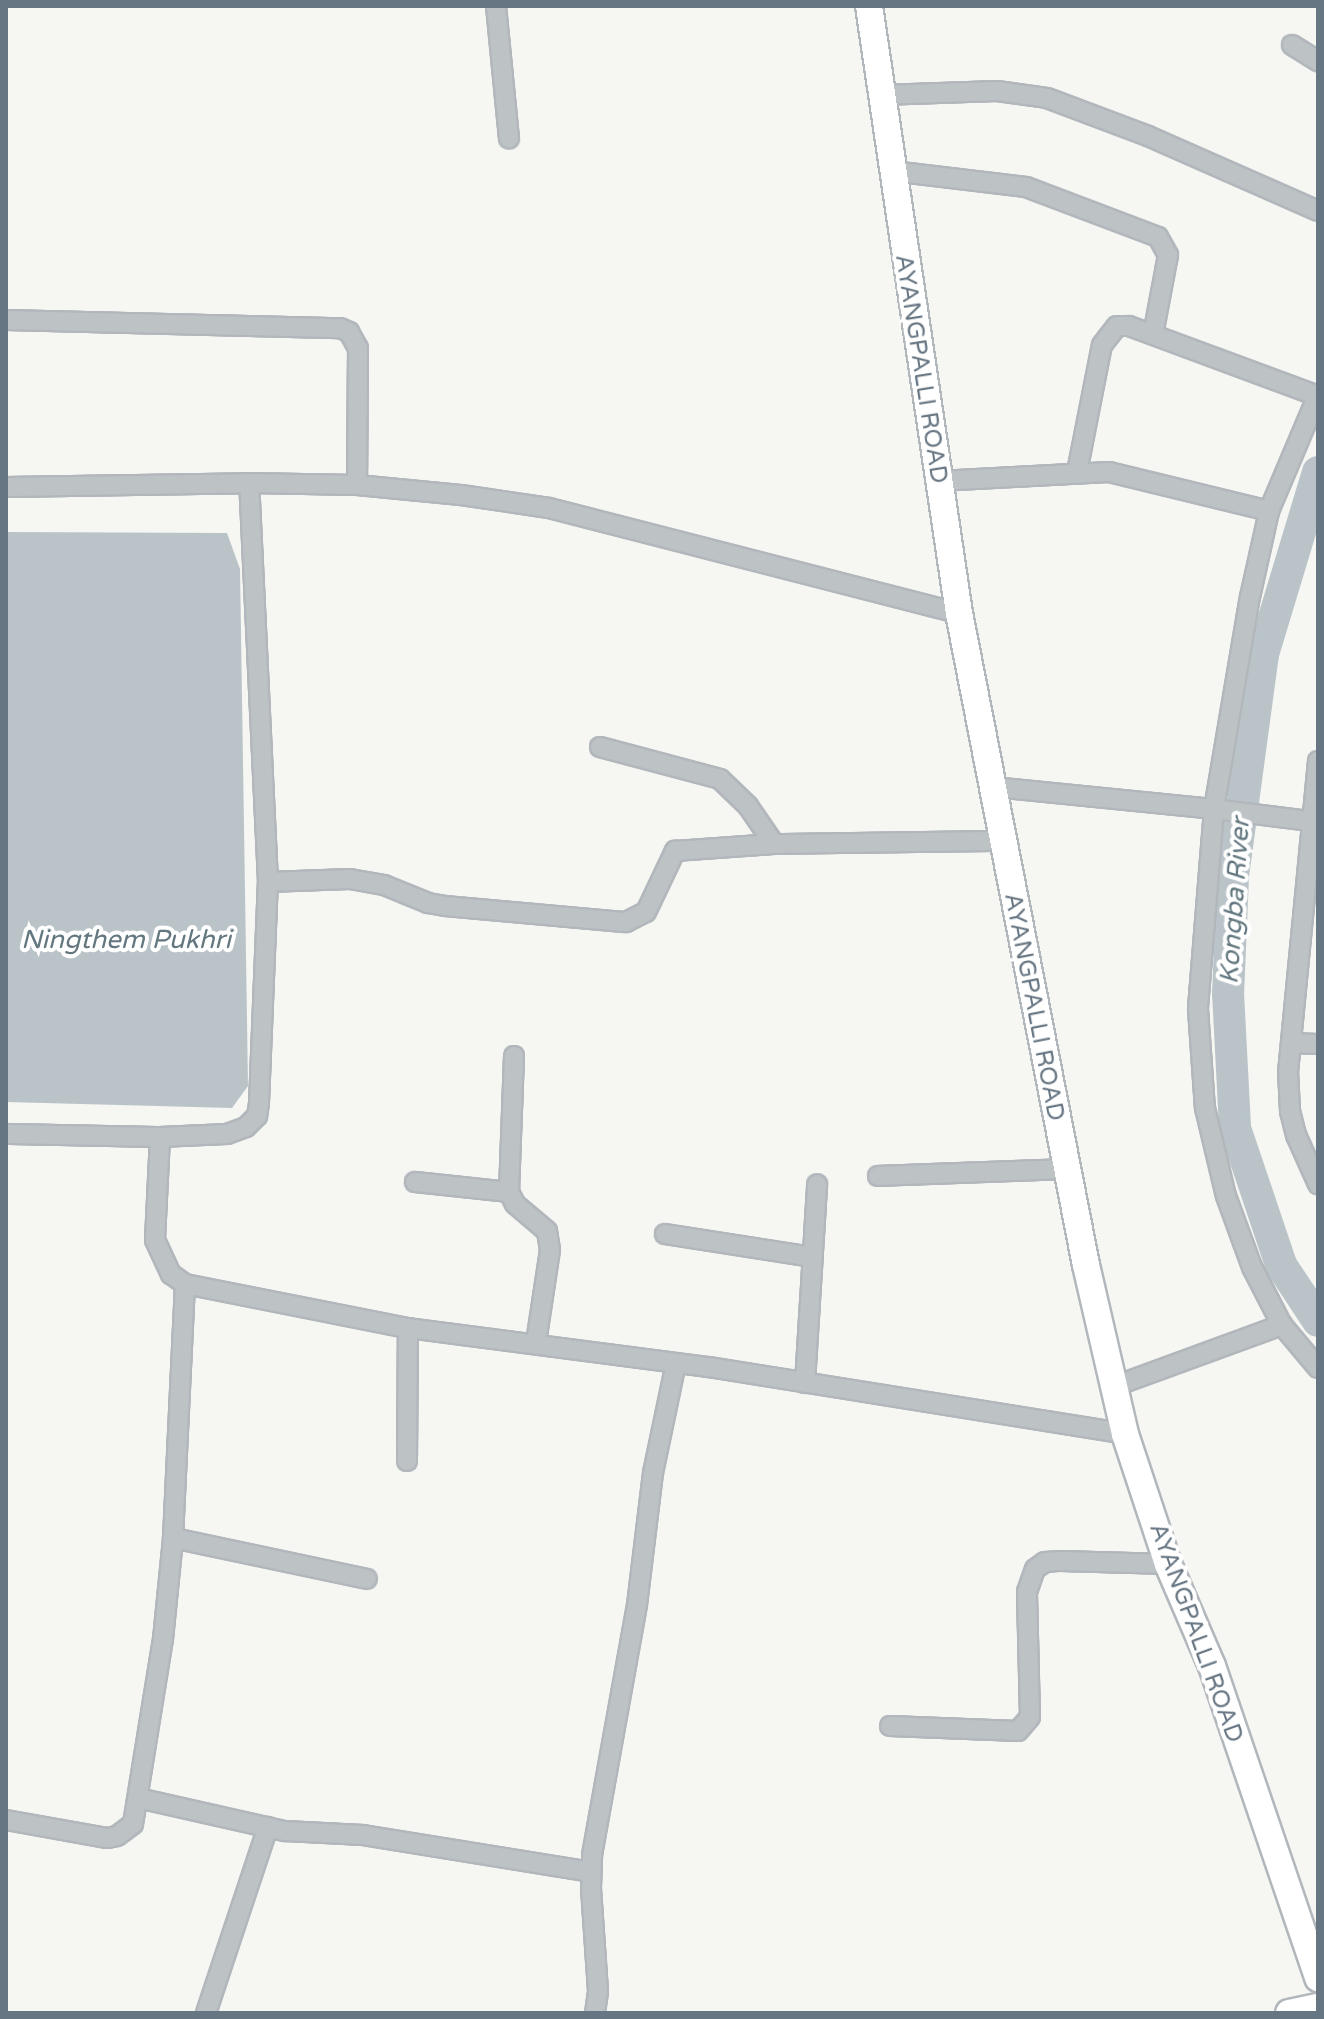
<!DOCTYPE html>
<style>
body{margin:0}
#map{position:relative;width:1324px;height:2019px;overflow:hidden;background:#f6f6f3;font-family:"Varela Round",sans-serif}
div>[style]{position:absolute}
.water>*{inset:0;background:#b9c3c8}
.river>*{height:32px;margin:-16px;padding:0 16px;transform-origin:16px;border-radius:16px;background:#b9c3c8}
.roads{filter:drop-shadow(2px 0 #b2b7bc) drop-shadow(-2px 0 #b2b7bc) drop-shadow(0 2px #b2b7bc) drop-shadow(0 -2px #b2b7bc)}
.street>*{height:18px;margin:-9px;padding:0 9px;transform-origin:9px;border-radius:9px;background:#bdc2c5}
.secondary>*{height:26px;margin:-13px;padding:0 13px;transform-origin:13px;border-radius:13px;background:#fff}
span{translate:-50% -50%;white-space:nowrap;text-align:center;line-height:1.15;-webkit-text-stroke:8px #fff;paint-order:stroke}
.street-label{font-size:24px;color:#677683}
.water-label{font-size:26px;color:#63777f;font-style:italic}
.frame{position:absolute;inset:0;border:8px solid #677683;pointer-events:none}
</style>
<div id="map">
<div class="water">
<i style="clip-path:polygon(6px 532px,227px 533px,240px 569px,248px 1086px,232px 1108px,6px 1102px)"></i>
</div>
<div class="river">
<i style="left:1318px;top:472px;width:190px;rotate:106.8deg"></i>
<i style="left:1263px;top:654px;width:224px;rotate:97.7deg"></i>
<i style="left:1233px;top:876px;width:117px;rotate:92.4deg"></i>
<i style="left:1228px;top:993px;width:135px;rotate:87deg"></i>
<i style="left:1235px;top:1128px;width:145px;rotate:71.4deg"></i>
<i style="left:1281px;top:1265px;width:67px;rotate:56.5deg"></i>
</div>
<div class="roads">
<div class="street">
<i style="left:496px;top:6px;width:133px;rotate:84.4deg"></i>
<i style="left:1292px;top:45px;width:31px;rotate:32deg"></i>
<i style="left:881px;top:95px;width:116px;rotate:-2deg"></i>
<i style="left:997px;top:91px;width:50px;rotate:8deg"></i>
<i style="left:1047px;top:98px;width:108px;rotate:20.6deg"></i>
<i style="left:1148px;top:136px;width:186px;rotate:23.8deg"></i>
<i style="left:892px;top:171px;width:135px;rotate:6.8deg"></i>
<i style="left:1026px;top:187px;width:141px;rotate:20.7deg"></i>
<i style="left:1158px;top:237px;width:21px;rotate:61deg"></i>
<i style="left:1168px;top:255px;width:81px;rotate:100.6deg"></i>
<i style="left:6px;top:320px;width:334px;rotate:1.4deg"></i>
<i style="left:340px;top:328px;width:10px;rotate:24deg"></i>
<i style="left:349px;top:332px;width:18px;rotate:61deg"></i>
<i style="left:358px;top:348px;width:137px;rotate:90.4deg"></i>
<i style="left:1077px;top:472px;width:129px;rotate:-78.9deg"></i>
<i style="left:1102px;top:345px;width:24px;rotate:-52deg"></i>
<i style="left:1117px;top:326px;width:12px"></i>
<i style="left:1129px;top:326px;width:202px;rotate:20.3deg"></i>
<i style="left:938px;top:481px;width:171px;rotate:-3deg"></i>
<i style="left:1109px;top:472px;width:165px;rotate:13.7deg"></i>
<i style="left:6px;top:487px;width:243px;rotate:-0.9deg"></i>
<i style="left:249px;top:483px;width:108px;rotate:1.1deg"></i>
<i style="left:357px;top:485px;width:104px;rotate:5.5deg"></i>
<i style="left:461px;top:495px;width:89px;rotate:8.4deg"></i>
<i style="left:549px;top:508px;width:423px;rotate:14.4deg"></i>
<i style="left:600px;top:747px;width:124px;rotate:14.9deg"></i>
<i style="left:720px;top:779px;width:39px;rotate:44deg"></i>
<i style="left:748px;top:806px;width:46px;rotate:55.6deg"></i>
<i style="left:1318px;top:761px;width:311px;rotate:95.5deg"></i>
<i style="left:1288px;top:1071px;width:40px;rotate:87.1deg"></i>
<i style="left:1290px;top:1111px;width:25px;rotate:76deg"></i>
<i style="left:1296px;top:1135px;width:54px;rotate:65.8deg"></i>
<i style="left:994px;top:787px;width:221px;rotate:5.7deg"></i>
<i style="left:1214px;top:809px;width:215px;rotate:-80.4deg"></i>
<i style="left:1250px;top:597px;width:88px;rotate:-77.5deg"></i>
<i style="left:1269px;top:511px;width:126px;rotate:-67.1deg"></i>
<i style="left:1310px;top:821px;width:97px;rotate:-172.9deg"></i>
<i style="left:1214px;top:809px;width:201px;rotate:94.6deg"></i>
<i style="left:1198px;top:1009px;width:99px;rotate:86deg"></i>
<i style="left:1205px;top:1108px;width:90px;rotate:76.6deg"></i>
<i style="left:1226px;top:1196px;width:76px;rotate:69.9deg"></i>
<i style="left:1252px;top:1267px;width:65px;rotate:62.7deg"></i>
<i style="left:1282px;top:1325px;width:56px;rotate:50.1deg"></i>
<i style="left:268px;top:882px;width:82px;rotate:-2.1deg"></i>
<i style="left:350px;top:879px;width:35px;rotate:10deg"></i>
<i style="left:384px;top:885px;width:48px;rotate:22.2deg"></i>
<i style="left:428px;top:903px;width:17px;rotate:10deg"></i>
<i style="left:445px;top:906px;width:182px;rotate:5.1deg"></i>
<i style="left:626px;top:922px;width:22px;rotate:-27deg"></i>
<i style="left:646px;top:912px;width:68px;rotate:-64.6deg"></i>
<i style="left:675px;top:851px;width:99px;rotate:-4deg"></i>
<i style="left:774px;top:844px;width:228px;rotate:-0.8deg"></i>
<i style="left:1291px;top:1043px;width:27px;rotate:2deg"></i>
<i style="left:514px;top:1056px;width:136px;rotate:92.1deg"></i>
<i style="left:509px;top:1192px;width:13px;rotate:63deg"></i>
<i style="left:515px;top:1204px;width:42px;rotate:40.2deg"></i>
<i style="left:547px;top:1231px;width:19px;rotate:81deg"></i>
<i style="left:550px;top:1250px;width:94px;rotate:98.6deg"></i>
<i style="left:6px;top:1134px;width:154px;rotate:1.1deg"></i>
<i style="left:160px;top:1137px;width:103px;rotate:92.8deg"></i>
<i style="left:155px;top:1240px;width:38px;rotate:65deg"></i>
<i style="left:171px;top:1274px;width:17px;rotate:36deg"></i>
<i style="left:185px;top:1284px;width:227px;rotate:11.2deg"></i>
<i style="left:408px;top:1328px;width:304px;rotate:7.4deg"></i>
<i style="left:709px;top:1367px;width:421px;rotate:9.1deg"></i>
<i style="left:160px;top:1137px;width:67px;rotate:-2.6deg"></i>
<i style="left:227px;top:1134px;width:20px;rotate:-20deg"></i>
<i style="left:246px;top:1127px;width:16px;rotate:-45deg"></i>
<i style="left:257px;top:1116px;width:13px;rotate:-81deg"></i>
<i style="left:259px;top:1103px;width:221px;rotate:-87.7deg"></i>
<i style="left:268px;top:882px;width:399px;rotate:-92.7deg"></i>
<i style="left:878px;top:1176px;width:188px;rotate:-2.1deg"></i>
<i style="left:415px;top:1182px;width:95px;rotate:6.1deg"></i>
<i style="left:665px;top:1234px;width:149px;rotate:8.9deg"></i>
<i style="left:805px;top:1383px;width:199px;rotate:-86.5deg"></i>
<i style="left:1115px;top:1386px;width:178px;rotate:-20.1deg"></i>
<i style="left:407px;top:1461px;width:133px;rotate:-89.6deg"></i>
<i style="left:173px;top:1538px;width:198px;rotate:11.9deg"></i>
<i style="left:890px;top:1726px;width:128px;rotate:2.2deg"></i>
<i style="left:1018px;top:1731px;width:18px;rotate:-49deg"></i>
<i style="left:1030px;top:1717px;width:125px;rotate:-91.4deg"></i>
<i style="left:1027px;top:1592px;width:24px;rotate:-71deg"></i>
<i style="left:1035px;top:1569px;width:12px;rotate:-35deg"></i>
<i style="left:1045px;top:1562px;width:16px;rotate:-4deg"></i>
<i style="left:1061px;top:1561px;width:107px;rotate:1.6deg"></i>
<i style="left:138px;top:1798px;width:151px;rotate:12.7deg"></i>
<i style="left:285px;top:1831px;width:78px;rotate:2.9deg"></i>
<i style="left:363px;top:1835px;width:231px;rotate:9.2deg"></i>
<i style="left:6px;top:1820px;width:103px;rotate:10.1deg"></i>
<i style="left:107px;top:1838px;width:10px;rotate:-11deg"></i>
<i style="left:117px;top:1836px;width:20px;rotate:-37deg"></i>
<i style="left:133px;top:1824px;width:187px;rotate:-80.8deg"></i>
<i style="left:163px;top:1639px;width:101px;rotate:-84.3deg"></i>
<i style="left:173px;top:1538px;width:254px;rotate:-87.3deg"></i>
<i style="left:206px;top:2013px;width:196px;rotate:-71.6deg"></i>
<i style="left:595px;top:2013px;width:22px;rotate:-82deg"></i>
<i style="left:598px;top:1991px;width:103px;rotate:-93.9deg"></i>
<i style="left:591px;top:1888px;width:33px;rotate:-88deg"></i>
<i style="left:592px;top:1855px;width:254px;rotate:-79.8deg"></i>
<i style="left:637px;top:1605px;width:133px;rotate:-83.1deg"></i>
<i style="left:653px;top:1473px;width:112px;rotate:-78.2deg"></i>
</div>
<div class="secondary">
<i style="left:869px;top:6px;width:614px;rotate:81.57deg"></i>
<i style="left:959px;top:613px;width:664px;rotate:78.98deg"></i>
<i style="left:1086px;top:1265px;width:173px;rotate:77deg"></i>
<i style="left:1125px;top:1434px;width:137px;rotate:71.7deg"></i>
<i style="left:1168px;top:1564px;width:111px;rotate:66.7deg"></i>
<i style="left:1212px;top:1666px;width:330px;rotate:71.2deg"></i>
<i style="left:1289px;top:2013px;width:30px;rotate:-12deg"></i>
</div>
</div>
<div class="street-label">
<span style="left:921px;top:369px;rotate:81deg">AYANGPALLI ROAD</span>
<span style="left:1034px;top:1007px;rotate:79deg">AYANGPALLI ROAD</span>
<span style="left:1196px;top:1633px;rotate:70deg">AYANGPALLI ROAD</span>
</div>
<div class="water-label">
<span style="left:1235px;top:901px;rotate:-86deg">Kongba River</span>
<span style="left:126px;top:940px">Ningthem Pukhri</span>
</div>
<div class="frame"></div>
</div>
